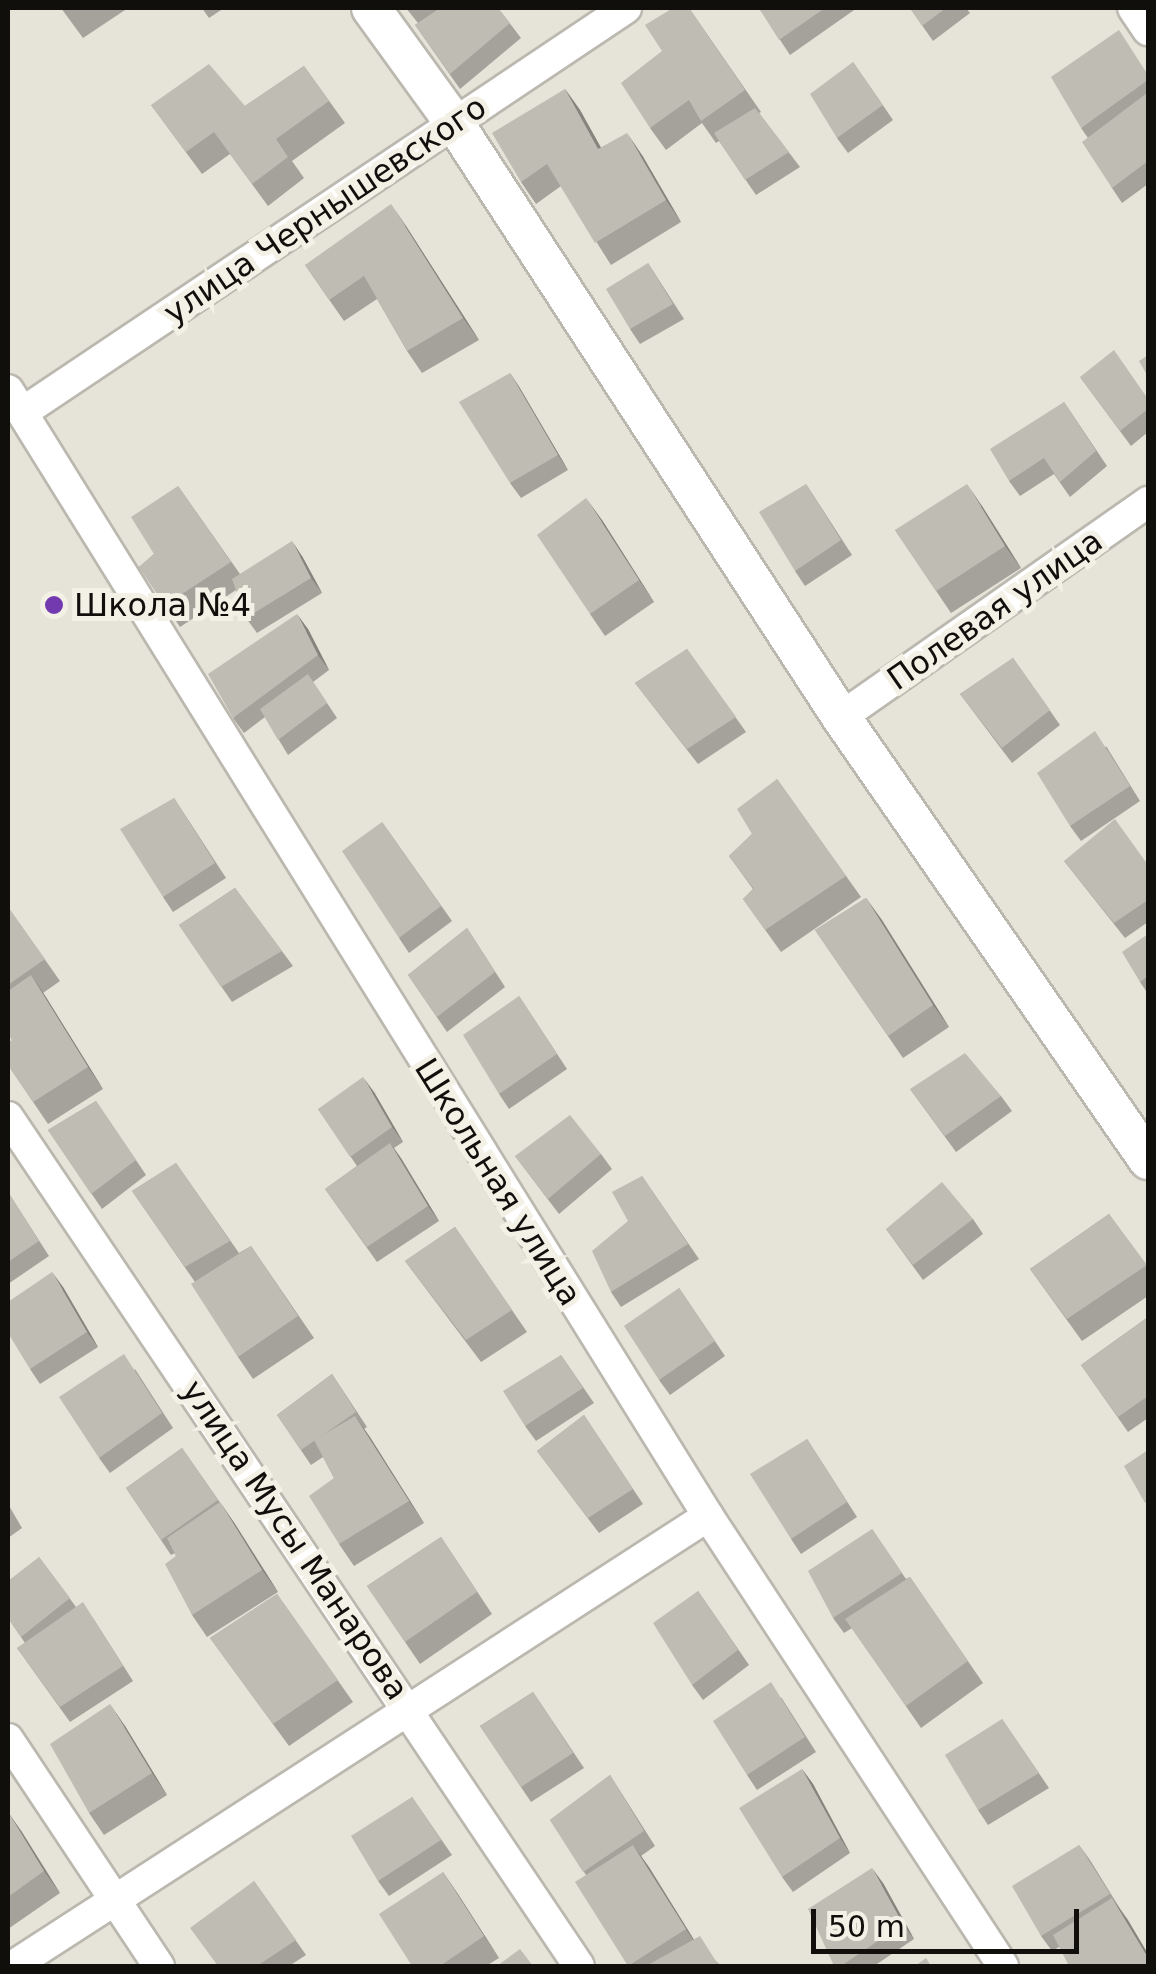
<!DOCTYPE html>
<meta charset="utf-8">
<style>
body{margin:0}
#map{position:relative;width:1156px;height:1974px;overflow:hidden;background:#e6e3d9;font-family:"DejaVu Sans",sans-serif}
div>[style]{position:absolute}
.roads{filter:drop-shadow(2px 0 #bbb8af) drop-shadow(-2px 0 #bbb8af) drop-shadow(0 2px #bbb8af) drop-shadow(0 -2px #bbb8af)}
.minor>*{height:30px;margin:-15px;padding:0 15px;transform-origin:15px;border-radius:15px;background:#fff}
.tertiary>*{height:38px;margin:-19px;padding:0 19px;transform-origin:19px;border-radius:19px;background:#fff}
.wall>*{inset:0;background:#a4a29a}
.shaded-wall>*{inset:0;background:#86847d}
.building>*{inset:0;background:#bfbcb3}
.dots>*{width:28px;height:28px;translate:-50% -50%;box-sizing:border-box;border:5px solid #f3f0e6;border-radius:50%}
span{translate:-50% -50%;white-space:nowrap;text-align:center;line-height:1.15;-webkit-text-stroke:10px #f3f0e6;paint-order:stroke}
.street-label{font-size:32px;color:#100f0c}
.poi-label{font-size:32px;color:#100f0c}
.left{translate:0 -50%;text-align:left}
.frame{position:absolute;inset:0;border:10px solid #100f0c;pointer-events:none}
.scale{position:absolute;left:811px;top:1909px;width:268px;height:45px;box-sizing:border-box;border:5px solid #100f0c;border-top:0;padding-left:12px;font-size:30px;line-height:35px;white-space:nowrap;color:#100f0c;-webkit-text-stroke:8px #f3f0e6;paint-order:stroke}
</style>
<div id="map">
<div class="roads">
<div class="minor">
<i style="left:1133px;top:8px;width:27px;rotate:56deg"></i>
<i style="left:8px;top:390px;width:1326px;rotate:58.13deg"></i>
<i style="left:708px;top:1516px;width:538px;rotate:56.75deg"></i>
<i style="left:23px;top:412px;width:726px;rotate:-33.82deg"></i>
<i style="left:841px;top:717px;width:375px;rotate:-35deg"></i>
<i style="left:8px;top:1117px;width:1023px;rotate:56.08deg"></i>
<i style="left:8px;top:1739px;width:273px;rotate:56.4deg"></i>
<i style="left:13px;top:1966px;width:828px;rotate:-32.92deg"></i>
</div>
<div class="tertiary">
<i style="left:371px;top:8px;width:143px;rotate:54.1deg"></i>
<i style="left:455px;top:124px;width:708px;rotate:56.94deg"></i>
<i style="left:841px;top:717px;width:539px;rotate:55.28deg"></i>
</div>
</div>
<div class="wall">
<i style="clip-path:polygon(61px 8px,128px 8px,83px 38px)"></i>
<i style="clip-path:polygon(202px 8px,224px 8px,209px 18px)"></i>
<i style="clip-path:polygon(406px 8px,498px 8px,521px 38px,460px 89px,415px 25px,418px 23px)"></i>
<i style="clip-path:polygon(689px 8px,761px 112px,759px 113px,800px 167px,756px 195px,719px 141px,716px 143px,702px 123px,666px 150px,650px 128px,662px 51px)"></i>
<i style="clip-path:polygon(759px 8px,857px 8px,790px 55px)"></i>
<i style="clip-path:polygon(910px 8px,966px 8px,970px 13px,933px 41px)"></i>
<i style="clip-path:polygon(853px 62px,893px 120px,848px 153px,837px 138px)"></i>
<i style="clip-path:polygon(304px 66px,345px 123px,292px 161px,304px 178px,268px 206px,230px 154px,202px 174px,151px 105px,245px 106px)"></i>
<i style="clip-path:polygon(1148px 74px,1148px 184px,1122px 203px,1112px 188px,1088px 138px,1081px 128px)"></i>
<i style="clip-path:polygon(565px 89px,580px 110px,601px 148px,642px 155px,681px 222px,611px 265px,561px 186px,536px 204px,521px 182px)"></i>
<i style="clip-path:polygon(406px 226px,479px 340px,422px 373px,407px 351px,377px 299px,344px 321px,305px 265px)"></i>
<i style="clip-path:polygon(648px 263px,684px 319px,640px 344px,630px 329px)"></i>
<i style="clip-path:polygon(510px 373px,568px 470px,521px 498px,510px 483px)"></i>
<i style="clip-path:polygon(1080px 377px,1148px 399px,1148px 432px,1131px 446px)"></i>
<i style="clip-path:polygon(1064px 402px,1107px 466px,1070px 497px,1054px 474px,1020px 496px,1009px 481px)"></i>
<i style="clip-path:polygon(806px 484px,852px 555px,805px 586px,795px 571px)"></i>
<i style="clip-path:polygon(178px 486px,240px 574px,302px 556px,322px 593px,257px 633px,246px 618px,236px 590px,180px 627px,139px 567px,154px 554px)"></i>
<i style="clip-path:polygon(982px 506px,1021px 568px,951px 613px,895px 530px)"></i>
<i style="clip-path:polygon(602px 520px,654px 602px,605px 636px,590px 614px)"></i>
<i style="clip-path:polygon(308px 629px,329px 670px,313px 682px,337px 718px,288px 755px,265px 717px,244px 733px,233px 718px)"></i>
<i style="clip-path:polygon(687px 649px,746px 732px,698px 764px,635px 683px)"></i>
<i style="clip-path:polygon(1013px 658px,1060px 725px,1012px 763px,960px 694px)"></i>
<i style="clip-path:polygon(1106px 746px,1140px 801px,1081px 841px,1070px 826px)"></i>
<i style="clip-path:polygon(777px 779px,861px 897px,781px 952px,743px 899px,753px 889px,729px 856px,752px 834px)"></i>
<i style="clip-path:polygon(174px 798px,226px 878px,173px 912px,163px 897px)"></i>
<i style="clip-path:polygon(382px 822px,452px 921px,409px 953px,399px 938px)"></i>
<i style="clip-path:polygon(1064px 861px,1148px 865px,1148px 922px,1125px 938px)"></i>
<i style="clip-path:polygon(235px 888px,293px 966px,232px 1002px,179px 925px)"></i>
<i style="clip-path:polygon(866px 898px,949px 1027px,903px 1058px,815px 930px)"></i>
<i style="clip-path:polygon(8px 907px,60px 981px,43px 993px,103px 1089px,48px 1124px,8px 1065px,12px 1040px,8px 1033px)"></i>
<i style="clip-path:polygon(467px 928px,505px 987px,447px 1032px,408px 975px)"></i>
<i style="clip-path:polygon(1148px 934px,1148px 994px,1140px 982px)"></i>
<i style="clip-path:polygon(519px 996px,567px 1069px,509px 1109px,499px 1094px)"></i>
<i style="clip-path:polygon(910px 1089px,1001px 1096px,1012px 1111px,956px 1152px)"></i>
<i style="clip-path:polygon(374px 1092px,403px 1142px,394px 1148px,439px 1221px,377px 1262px,325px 1189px,357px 1166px,318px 1109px)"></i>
<i style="clip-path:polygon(96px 1101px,146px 1175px,102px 1209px,48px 1130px)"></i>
<i style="clip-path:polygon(601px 1154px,612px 1169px,559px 1214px,515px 1156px)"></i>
<i style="clip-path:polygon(176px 1163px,239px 1253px,251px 1246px,314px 1338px,253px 1379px,238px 1357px,195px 1282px,132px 1191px)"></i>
<i style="clip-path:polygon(642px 1176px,699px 1259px,621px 1307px,611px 1292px,628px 1221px)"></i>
<i style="clip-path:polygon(8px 1192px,49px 1256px,8px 1284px)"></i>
<i style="clip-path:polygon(1109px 1214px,1148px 1268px,1148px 1296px,1082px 1341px,1030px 1269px)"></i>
<i style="clip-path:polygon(973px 1219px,983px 1234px,923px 1280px,886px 1229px)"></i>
<i style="clip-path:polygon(455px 1227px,527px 1332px,481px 1362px,405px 1261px)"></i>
<i style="clip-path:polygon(63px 1287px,98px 1347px,40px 1384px,30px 1369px)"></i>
<i style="clip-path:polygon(679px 1288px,725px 1356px,670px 1395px,659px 1380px)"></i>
<i style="clip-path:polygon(1148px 1317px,1148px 1418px,1128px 1432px,1081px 1365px)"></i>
<i style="clip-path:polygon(561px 1355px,594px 1403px,536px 1441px,525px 1426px)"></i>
<i style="clip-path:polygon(135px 1369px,173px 1428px,110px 1473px,99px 1458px)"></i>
<i style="clip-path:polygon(332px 1374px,367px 1427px,364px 1429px,424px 1523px,354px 1566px,339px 1544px,334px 1478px,323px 1457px,311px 1465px,277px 1415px)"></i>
<i style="clip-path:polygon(584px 1415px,643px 1504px,599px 1533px,537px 1451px)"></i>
<i style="clip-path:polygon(807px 1439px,857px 1517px,801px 1554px,791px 1539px)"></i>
<i style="clip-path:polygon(182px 1448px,235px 1524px,278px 1592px,207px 1637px,192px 1615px,175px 1553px,171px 1555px,126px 1488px)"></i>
<i style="clip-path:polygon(8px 1504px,22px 1528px,8px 1538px)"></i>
<i style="clip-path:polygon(872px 1529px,906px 1579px,910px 1577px,983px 1683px,921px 1728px,852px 1628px,844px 1633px,833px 1618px)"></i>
<i style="clip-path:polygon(441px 1537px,492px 1614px,420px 1664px,367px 1586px)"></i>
<i style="clip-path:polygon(39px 1557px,76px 1607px,93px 1618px,133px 1681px,70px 1722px,17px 1648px,25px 1643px,8px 1618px)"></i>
<i style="clip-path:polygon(698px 1591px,749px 1665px,703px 1700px,692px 1685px)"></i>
<i style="clip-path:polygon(277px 1594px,353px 1702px,289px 1746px,210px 1638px)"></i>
<i style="clip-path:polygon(533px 1692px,584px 1768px,531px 1802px,480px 1726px)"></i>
<i style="clip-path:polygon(781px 1697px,816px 1752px,757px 1790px,747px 1775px)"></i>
<i style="clip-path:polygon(1002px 1719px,1049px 1788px,988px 1825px,978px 1810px)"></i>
<i style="clip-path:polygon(125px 1726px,167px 1795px,104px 1835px,89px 1813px)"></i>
<i style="clip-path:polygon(802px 1769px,813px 1784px,850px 1853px,793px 1892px,782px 1877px)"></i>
<i style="clip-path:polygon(610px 1775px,655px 1846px,641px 1856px,694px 1940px,721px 1966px,628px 1966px,586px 1875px,550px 1820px)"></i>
<i style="clip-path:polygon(412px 1797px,452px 1855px,389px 1896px,378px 1881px)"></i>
<i style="clip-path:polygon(8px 1812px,60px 1893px,8px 1929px)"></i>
<i style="clip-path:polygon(1079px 1845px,1090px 1860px,1148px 1954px,1059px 1947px,1052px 1951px,1041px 1936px)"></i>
<i style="clip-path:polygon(443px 1872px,499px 1958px,486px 1966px,412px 1966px)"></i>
<i style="clip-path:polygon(254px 1881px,306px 1955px,289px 1966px,218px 1966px)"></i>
<i style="clip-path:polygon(883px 1883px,914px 1939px,874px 1966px,834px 1966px)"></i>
</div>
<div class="shaded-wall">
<i style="clip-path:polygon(565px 89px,580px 110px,614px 171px,598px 149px)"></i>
<i style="clip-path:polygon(627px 133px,642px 155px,681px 222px,666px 200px)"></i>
<i style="clip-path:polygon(391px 204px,406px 226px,479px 340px,463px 318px)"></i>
<i style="clip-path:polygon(510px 373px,520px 388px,568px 470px,558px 455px)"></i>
<i style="clip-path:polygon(967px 484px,982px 506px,1021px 568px,1005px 546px)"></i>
<i style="clip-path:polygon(586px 498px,602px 520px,654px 602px,639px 580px)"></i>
<i style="clip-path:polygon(292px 541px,302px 556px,322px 593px,311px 578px)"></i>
<i style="clip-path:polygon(297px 614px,308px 629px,329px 670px,318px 655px)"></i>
<i style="clip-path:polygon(866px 898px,882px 920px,949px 1027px,933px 1005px)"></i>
<i style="clip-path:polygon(31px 975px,46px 997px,103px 1089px,88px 1067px)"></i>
<i style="clip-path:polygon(363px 1077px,374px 1092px,403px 1142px,392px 1127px)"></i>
<i style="clip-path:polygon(390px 1143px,401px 1158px,439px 1221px,428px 1206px)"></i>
<i style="clip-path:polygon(52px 1272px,63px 1287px,98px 1347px,87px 1332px)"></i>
<i style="clip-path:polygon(355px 1416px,370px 1437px,424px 1523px,409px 1501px)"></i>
<i style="clip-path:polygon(220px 1502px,235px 1524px,278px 1592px,262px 1570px)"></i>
<i style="clip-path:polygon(110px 1704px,125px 1726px,167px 1795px,152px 1773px)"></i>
<i style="clip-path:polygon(802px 1769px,813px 1784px,850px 1853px,840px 1838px)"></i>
<i style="clip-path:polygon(8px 1812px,22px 1832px,60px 1893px,44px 1871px)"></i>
<i style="clip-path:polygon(633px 1845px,649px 1867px,701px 1951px,686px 1929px)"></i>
<i style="clip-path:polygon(872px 1868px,883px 1883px,914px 1939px,903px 1924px)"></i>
<i style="clip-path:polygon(443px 1872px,458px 1894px,499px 1958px,484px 1936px)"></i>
<i style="clip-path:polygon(1112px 1898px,1128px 1920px,1148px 1954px,1148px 1958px)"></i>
</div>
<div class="building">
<i style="clip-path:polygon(440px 8px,498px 8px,510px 23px,450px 74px,415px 25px)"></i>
<i style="clip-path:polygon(673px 8px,689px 8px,745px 90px,701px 121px,689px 100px,650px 128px,621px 83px,662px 51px,645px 25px)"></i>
<i style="clip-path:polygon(759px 8px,825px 8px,779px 40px)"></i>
<i style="clip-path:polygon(910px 8px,946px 8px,922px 26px)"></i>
<i style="clip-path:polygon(1119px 30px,1148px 75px,1148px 80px,1081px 128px,1051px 77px)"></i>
<i style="clip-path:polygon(853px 62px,883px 105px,837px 138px,810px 94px)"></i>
<i style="clip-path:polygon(209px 64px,245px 106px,304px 66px,329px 101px,276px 139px,288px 157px,252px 184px,214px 132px,186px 152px,151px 105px)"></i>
<i style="clip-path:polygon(565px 89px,598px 149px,627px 133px,666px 200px,595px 243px,547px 164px,521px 182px,492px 133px)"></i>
<i style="clip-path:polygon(1147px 93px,1148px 94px,1148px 161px,1112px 188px,1082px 142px)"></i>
<i style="clip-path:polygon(755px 108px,789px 152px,745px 180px,714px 133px)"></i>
<i style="clip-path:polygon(391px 204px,463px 318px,407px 351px,364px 276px,329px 300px,305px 265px)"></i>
<i style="clip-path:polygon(648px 263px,673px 304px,630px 329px,606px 289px)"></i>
<i style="clip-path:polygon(1114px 350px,1148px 399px,1148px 409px,1120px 431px,1080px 377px)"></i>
<i style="clip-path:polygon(1148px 355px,1148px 377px,1139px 361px)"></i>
<i style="clip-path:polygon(510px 373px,558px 455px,510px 483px,459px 402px)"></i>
<i style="clip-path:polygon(1064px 402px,1096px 451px,1060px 482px,1044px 458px,1009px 481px,990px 449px)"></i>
<i style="clip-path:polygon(806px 484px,841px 540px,795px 571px,759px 512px)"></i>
<i style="clip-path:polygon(967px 484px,1005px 546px,936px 591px,895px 530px)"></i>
<i style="clip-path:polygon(178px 486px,231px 562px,165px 605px,139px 567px,154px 554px,131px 517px)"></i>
<i style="clip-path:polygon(586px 498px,639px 580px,590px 614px,537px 535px)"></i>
<i style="clip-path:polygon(292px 541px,311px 578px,246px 618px,232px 579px)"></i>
<i style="clip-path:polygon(297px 614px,318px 655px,233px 718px,208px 674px)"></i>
<i style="clip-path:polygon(687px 649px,736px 717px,687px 749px,635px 683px)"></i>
<i style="clip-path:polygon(1013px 658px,1050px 710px,1002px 748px,960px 694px)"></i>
<i style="clip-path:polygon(308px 674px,327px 703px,278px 740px,260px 709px)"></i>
<i style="clip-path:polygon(1095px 731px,1130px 786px,1070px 826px,1037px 773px)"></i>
<i style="clip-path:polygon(777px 779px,846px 876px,765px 930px,743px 899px,754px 889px,729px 856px,752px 834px,737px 809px)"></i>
<i style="clip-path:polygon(174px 798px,215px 863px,163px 897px,120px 829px)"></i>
<i style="clip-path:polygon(1115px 819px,1148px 865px,1148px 900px,1114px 923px,1064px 861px)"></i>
<i style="clip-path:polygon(382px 822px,441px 906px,399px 938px,342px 851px)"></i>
<i style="clip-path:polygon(235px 888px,282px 951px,221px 987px,179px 925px)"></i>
<i style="clip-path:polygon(866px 898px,933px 1005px,888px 1036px,815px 930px)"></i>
<i style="clip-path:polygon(8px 907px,45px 959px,8px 985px)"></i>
<i style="clip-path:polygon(467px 928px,495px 972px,437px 1017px,408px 975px)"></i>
<i style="clip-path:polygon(1148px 934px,1148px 976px,1140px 982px,1122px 952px)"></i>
<i style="clip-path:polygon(31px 975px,88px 1067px,33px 1102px,8px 1065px,8px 1043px,12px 1040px,8px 1033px,8px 991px)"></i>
<i style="clip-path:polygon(519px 996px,557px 1054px,499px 1094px,463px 1035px)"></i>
<i style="clip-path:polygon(965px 1053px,1001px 1096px,945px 1136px,910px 1089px)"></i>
<i style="clip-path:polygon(363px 1077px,392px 1127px,350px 1157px,318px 1109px)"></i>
<i style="clip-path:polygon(96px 1101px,136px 1160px,91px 1194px,48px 1130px)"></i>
<i style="clip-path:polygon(570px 1115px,601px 1154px,548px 1199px,515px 1156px)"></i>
<i style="clip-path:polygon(390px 1143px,428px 1206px,367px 1247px,325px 1189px)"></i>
<i style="clip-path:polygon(176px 1163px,230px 1241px,185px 1267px,132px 1191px)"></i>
<i style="clip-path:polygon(642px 1176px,688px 1244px,611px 1292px,592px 1251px,628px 1221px,612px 1192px)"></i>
<i style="clip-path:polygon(942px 1182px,973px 1219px,913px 1265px,886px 1229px)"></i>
<i style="clip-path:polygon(8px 1192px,39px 1241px,8px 1262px)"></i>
<i style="clip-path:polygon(1109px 1214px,1147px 1265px,1067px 1319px,1030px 1269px)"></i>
<i style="clip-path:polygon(455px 1227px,512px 1310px,466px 1340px,405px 1261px)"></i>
<i style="clip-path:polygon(251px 1246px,298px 1316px,238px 1357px,191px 1284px)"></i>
<i style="clip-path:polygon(52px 1272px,87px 1332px,30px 1369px,8px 1333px,8px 1302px)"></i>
<i style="clip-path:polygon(679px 1288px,715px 1341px,659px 1380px,624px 1326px)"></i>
<i style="clip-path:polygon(1148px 1317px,1148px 1396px,1118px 1417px,1081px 1365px)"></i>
<i style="clip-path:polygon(124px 1354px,162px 1413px,99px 1458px,59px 1397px)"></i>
<i style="clip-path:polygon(561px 1355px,583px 1388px,525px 1426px,503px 1391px)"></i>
<i style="clip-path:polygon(332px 1374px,356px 1412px,301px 1450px,277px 1415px)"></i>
<i style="clip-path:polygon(584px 1415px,633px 1489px,588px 1518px,537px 1451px)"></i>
<i style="clip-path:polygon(355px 1416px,409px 1501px,339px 1544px,309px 1496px,334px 1478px,314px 1440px)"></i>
<i style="clip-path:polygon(807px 1439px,847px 1502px,791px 1539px,750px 1474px)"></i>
<i style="clip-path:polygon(182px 1448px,218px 1500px,161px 1540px,126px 1488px)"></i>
<i style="clip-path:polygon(1148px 1450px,1148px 1501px,1145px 1503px,1124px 1466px)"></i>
<i style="clip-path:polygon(220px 1502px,262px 1570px,192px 1615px,165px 1564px,176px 1556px,167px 1538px)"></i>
<i style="clip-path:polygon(872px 1529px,902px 1573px,833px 1618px,808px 1571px)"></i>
<i style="clip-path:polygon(441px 1537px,477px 1592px,405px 1642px,367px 1586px)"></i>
<i style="clip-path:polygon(39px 1557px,70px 1598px,21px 1637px,8px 1618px,8px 1581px)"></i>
<i style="clip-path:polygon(910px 1577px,968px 1661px,906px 1706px,845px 1619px)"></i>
<i style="clip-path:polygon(698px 1591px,738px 1650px,692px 1685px,653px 1623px)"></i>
<i style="clip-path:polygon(277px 1594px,338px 1680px,273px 1724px,210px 1638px)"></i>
<i style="clip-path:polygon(83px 1602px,123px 1666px,60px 1707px,17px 1648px)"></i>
<i style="clip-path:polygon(771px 1682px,805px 1737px,747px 1775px,713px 1721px)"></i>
<i style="clip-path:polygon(533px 1692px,573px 1753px,521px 1787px,480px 1726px)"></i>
<i style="clip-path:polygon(110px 1704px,152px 1773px,89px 1813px,50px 1744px)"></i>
<i style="clip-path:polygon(1002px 1719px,1039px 1773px,978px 1810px,945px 1755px)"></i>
<i style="clip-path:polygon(802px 1769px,840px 1838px,782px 1877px,739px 1808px)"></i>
<i style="clip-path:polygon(610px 1775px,644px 1831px,583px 1872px,550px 1820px)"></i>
<i style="clip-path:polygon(412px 1797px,441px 1840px,378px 1881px,351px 1836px)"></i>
<i style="clip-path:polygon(8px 1812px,44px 1871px,8px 1897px)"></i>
<i style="clip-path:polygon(633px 1845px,686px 1929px,628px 1966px,575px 1882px)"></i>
<i style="clip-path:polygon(1079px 1845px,1110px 1894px,1041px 1936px,1012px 1886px)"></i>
<i style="clip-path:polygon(872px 1868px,903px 1924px,841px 1966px,834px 1966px,808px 1909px)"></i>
<i style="clip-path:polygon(443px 1872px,484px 1936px,440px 1966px,412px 1966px,379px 1914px)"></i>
<i style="clip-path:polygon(254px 1881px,296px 1940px,257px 1966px,218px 1966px,190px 1928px)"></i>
<i style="clip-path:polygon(1112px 1898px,1148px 1958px,1148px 1966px,1069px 1966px,1053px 1935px)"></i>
<i style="clip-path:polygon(700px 1936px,719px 1966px,646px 1966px)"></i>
<i style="clip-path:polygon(520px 1949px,533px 1966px,497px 1966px)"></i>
<i style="clip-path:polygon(926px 1958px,931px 1966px,915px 1966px)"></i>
</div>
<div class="dots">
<i style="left:54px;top:605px;background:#733ab0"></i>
</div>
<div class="street-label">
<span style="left:325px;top:210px;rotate:-34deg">улица Чернышевского</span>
<span style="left:995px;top:610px;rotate:-35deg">Полевая улица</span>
<span style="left:498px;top:1182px;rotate:58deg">Школьная улица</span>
<span style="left:295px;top:1540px;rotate:56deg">улица Мусы Манарова</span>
</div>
<div class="poi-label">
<span class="left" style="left:74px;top:605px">Школа №4</span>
</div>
<div class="frame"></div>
<div class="scale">50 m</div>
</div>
